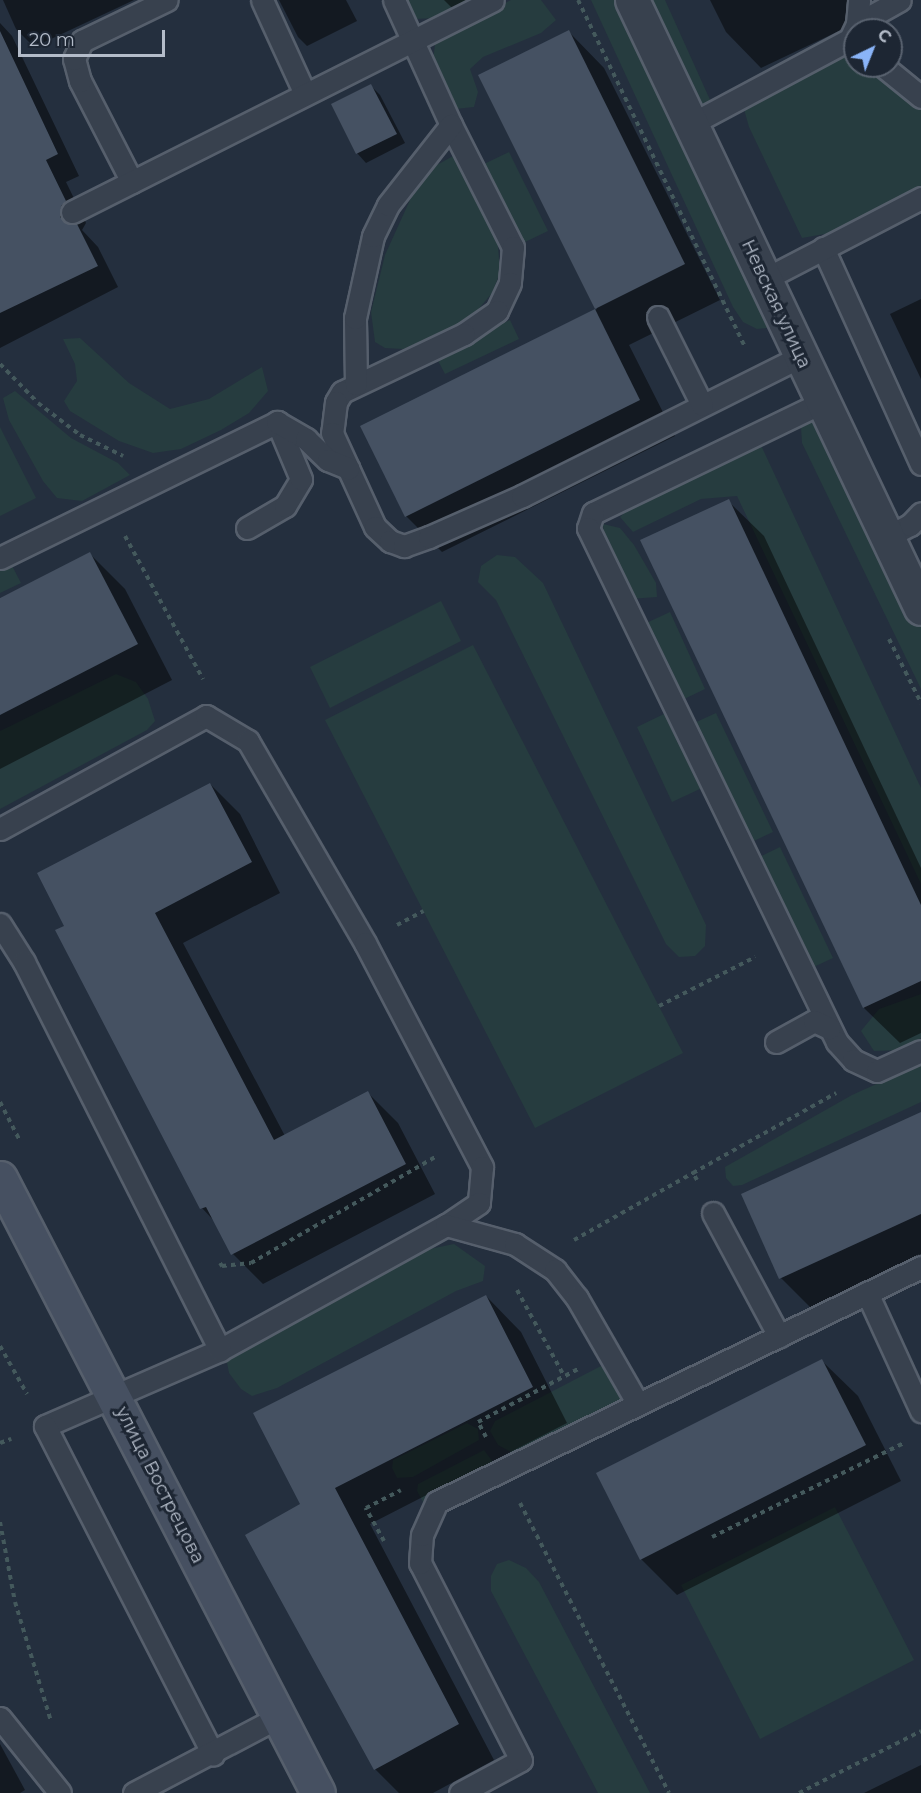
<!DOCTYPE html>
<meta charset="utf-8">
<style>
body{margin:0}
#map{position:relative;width:921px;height:1793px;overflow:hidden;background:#242f3e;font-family:Montserrat,sans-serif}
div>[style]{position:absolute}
.green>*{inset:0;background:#263c3f}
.shadow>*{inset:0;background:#0007}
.building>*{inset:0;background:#455162}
.path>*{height:4px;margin-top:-2px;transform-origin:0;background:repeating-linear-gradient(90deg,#44595c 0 4.5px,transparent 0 9px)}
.roads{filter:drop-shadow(2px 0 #565f6c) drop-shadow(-2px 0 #565f6c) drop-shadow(0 2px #565f6c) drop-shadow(0 -2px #565f6c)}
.lane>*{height:21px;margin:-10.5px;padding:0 10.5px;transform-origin:10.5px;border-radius:10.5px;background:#38414e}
.street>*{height:33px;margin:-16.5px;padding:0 16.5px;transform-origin:16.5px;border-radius:16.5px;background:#38414e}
.secondary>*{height:33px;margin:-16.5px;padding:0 16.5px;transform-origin:16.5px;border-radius:16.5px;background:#465061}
span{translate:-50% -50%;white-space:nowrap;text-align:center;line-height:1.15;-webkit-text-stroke:6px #1d2633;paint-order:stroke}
.street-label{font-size:18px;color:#b4bcc9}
.north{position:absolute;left:843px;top:18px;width:60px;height:60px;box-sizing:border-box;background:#1d2633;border:2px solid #59626f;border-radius:50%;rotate:43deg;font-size:16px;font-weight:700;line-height:24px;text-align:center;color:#b4bcc9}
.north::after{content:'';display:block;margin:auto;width:21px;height:27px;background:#8ab4f8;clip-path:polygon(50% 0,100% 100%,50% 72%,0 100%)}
.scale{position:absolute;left:18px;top:30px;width:147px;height:27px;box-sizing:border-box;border:3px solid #b4bcc9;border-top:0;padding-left:8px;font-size:18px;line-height:21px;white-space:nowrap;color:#b4bcc9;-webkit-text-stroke:4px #1d2633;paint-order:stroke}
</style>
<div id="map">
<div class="green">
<i style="clip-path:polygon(401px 0,475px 0,436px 18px,415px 19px)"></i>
<i style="clip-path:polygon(511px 0,541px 0,556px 20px,541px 33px,483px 57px,470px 69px,478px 92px,474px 107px,455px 109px,433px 62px,435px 44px,455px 29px)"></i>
<i style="clip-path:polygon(591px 0,624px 0,774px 316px,767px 328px,757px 329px,743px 322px,733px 307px)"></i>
<i style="clip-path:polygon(640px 0,665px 0,711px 102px,699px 111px)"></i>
<i style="clip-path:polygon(855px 53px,855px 66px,873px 66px,921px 106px,921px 189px,836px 232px,802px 238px,749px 127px,742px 102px,816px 64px)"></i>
<i style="clip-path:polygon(509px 152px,548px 231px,523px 243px,484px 164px)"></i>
<i style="clip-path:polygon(453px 156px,489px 221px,498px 246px,500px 273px,492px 293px,471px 318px,440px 337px,403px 349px,385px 348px,375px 342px,371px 312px,385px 255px,415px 189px,437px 165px)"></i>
<i style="clip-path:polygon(510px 320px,519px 339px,445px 374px,435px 355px)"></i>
<i style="clip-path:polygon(80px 338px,129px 383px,170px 409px,209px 399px,262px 367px,268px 391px,249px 413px,221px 430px,181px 449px,153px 453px,119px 441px,70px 411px,64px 401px,77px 381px,75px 364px,63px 339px)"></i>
<i style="clip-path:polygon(15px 391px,71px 438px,118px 463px,130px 475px,82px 501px,57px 498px,43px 481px,9px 420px,3px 398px)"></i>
<i style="clip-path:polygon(816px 415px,921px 622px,921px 689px,802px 443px,801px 427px,805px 419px)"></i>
<i style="clip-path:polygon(0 427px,36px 498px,0 516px)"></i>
<i style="clip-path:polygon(759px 441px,921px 788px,921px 884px,737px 496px,701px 499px,633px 532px,620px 517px,641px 496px)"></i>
<i style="clip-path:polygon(603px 524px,620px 528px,634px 545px,656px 583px,657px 597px,630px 599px,605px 548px)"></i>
<i style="clip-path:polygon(497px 555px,515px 557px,543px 583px,706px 925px,705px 946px,695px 956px,679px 957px,666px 944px,496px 600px,478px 582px,481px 566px)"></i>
<i style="clip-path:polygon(8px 558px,21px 583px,0 593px,0 563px)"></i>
<i style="clip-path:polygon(441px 601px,461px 641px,330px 708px,310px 667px)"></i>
<i style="clip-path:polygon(670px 612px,705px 689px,678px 702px,642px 625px)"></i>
<i style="clip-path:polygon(473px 645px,683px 1053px,535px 1128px,325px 720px)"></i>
<i style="clip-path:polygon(116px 674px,136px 682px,148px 699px,155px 721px,147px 730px,0 809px,0 731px)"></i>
<i style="clip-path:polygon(666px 713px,702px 788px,672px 802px,637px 727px)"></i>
<i style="clip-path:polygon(716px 713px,773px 832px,749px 843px,692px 724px)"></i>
<i style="clip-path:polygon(780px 847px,833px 958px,807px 970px,755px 859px)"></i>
<i style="clip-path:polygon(921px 994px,921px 1038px,904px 1050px,874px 1051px,861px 1031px,879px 1009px)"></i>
<i style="clip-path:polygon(921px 1064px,921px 1102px,742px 1185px,733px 1186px,726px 1178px,725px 1167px,852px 1095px)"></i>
<i style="clip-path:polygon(454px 1244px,485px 1266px,483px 1281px,456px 1291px,277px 1388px,252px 1396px,241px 1389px,229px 1373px,226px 1357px,415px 1252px)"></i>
<i style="clip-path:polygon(601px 1366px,609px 1369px,624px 1389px,621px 1400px,537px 1445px,513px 1453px,498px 1445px,490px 1431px,495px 1421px)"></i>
<i style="clip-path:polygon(467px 1423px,478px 1429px,479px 1440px,413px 1477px,397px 1478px,392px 1468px,393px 1460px)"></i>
<i style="clip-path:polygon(484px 1450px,493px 1462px,486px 1469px,423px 1502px,417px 1491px,418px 1484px)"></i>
<i style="clip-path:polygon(835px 1507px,914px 1660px,760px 1739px,681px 1585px)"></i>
<i style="clip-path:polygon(509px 1560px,526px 1568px,539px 1582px,650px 1793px,598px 1793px,491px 1591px,491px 1576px,497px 1564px)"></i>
</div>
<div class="shadow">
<i style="clip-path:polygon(3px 0,134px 0,34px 47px,16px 29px)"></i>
<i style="clip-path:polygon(279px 0,346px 0,357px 21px,307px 46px,298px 37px)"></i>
<i style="clip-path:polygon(444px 0,503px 0,463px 19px)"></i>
<i style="clip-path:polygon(710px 0,852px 0,862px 20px,761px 68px,726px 32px)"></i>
<i style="clip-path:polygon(0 23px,12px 36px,79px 176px,66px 182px,86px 223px,82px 230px,98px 247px,118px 287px,0 348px)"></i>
<i style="clip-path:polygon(569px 32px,604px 68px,720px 300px,629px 345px,675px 436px,442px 552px,406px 516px,362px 426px,597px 309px)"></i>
<i style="clip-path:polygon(371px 86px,380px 95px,405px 143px,366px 163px,357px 153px)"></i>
<i style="clip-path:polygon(921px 299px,921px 379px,890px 314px)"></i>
<i style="clip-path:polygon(728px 501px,764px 536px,921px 868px,921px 1033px,900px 1043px,864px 1008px)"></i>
<i style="clip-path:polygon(90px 554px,125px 589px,172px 680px,0 769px,0 598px)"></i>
<i style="clip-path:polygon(210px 784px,240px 814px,280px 893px,183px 943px,285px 1136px,368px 1093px,398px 1123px,435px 1194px,263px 1284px,233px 1254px,216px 1223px,202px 1208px,57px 931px,66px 926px)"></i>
<i style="clip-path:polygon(921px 1114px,921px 1265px,816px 1313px,781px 1278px)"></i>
<i style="clip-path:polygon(486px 1296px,521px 1332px,567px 1423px,370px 1524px,494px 1760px,433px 1793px,399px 1793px,375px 1769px,247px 1535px,302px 1505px)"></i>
<i style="clip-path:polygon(822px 1361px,858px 1396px,901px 1481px,677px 1595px,641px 1559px)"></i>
<i style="clip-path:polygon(0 1744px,25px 1790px,20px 1793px,0 1793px)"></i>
<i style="clip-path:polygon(921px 1765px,921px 1793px,864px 1793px)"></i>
</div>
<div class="building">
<i style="clip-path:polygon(569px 30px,685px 264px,595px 309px,478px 75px)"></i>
<i style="clip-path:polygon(0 31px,58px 154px,46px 160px,66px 201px,61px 206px,60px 217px,66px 223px,77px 224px,98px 266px,0 313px)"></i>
<i style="clip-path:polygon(371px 84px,397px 134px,356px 154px,331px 104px)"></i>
<i style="clip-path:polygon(595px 309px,640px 400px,405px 517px,360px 426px)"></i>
<i style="clip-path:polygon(729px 499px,921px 905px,921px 981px,863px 1008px,640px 540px)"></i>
<i style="clip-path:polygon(90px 552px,138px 644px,0 715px,0 598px)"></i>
<i style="clip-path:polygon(210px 783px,252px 862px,155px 913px,274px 1140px,368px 1091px,406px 1164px,231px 1255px,206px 1207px,200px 1209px,55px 930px,64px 926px,37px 873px)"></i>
<i style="clip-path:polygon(921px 1112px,921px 1214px,779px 1279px,741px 1194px)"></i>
<i style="clip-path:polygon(486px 1295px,533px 1387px,335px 1488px,459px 1724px,374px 1770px,245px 1535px,300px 1504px,253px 1413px)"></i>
<i style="clip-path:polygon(822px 1359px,866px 1445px,640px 1560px,596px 1473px)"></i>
</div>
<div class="path">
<i style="left:578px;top:0;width:383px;rotate:64.3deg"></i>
<i style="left:0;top:364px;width:54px;rotate:45.7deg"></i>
<i style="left:38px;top:403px;width:53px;rotate:37.3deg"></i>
<i style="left:80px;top:435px;width:48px;rotate:26deg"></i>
<i style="left:125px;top:536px;width:163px;rotate:61.4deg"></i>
<i style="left:889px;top:639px;width:72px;rotate:63.4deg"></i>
<i style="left:397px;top:925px;width:30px;rotate:-28deg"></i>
<i style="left:659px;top:1006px;width:108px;rotate:-27deg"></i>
<i style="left:0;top:1102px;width:42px;rotate:62.8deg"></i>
<i style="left:697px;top:1180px;width:8px;rotate:-120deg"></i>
<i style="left:693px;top:1173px;width:164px;rotate:-29.2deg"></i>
<i style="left:574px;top:1240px;width:137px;rotate:-29.4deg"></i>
<i style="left:220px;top:1263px;width:4px;rotate:56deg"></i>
<i style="left:222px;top:1266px;width:29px;rotate:-6deg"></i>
<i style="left:251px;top:1263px;width:215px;rotate:-29.9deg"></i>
<i style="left:517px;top:1290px;width:98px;rotate:61.3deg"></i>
<i style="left:0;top:1346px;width:55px;rotate:60.6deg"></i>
<i style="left:486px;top:1437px;width:17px;rotate:-118deg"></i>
<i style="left:478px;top:1422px;width:113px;rotate:-27.9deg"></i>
<i style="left:0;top:1443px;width:12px;rotate:-20deg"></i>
<i style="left:520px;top:1503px;width:326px;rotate:62.8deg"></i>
<i style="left:0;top:1522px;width:81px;rotate:79.4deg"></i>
<i style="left:15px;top:1602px;width:124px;rotate:73.2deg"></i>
<i style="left:712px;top:1537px;width:214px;rotate:-26.1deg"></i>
<i style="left:384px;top:1541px;width:38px;rotate:-119deg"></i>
<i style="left:366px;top:1508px;width:39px;rotate:-27deg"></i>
<i style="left:799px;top:1793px;width:137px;rotate:-26.9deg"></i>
</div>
<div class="roads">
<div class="lane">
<i style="left:262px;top:0;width:103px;rotate:65.4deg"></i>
<i style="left:394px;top:0;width:137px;rotate:65.5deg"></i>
<i style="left:451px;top:125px;width:137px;rotate:63.1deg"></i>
<i style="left:513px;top:247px;width:36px;rotate:95deg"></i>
<i style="left:510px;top:283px;width:31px;rotate:115deg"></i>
<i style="left:497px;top:311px;width:40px;rotate:145.1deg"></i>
<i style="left:464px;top:334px;width:135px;rotate:154.6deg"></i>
<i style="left:342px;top:392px;width:12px;rotate:121deg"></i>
<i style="left:336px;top:402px;width:31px;rotate:97deg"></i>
<i style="left:332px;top:433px;width:103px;rotate:65.4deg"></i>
<i style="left:375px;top:527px;width:21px;rotate:43deg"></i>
<i style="left:390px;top:541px;width:15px;rotate:20deg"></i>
<i style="left:404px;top:546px;width:27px;rotate:-20deg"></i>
<i style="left:429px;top:537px;width:102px;rotate:-23.8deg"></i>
<i style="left:522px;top:496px;width:312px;rotate:-26.6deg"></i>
<i style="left:857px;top:24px;width:49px;rotate:-29.2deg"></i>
<i style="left:883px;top:66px;width:49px;rotate:39.2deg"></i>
<i style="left:691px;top:124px;width:180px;rotate:-28.1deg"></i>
<i style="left:850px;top:39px;width:17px;rotate:-65deg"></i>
<i style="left:857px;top:24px;width:24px;rotate:-85deg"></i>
<i style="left:132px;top:182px;width:114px;rotate:-117.2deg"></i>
<i style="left:80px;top:81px;width:23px;rotate:-105deg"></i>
<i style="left:74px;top:59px;width:20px;rotate:-66deg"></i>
<i style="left:82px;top:41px;width:94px;rotate:-25.8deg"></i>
<i style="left:72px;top:212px;width:471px;rotate:-26.7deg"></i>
<i style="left:823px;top:248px;width:237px;rotate:65.6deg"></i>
<i style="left:765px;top:279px;width:176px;rotate:-27.4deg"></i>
<i style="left:658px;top:317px;width:98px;rotate:63.4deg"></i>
<i style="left:356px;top:384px;width:66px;rotate:-90.9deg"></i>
<i style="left:355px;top:318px;width:84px;rotate:-77.6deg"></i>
<i style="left:373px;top:236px;width:34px;rotate:-64deg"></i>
<i style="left:388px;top:205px;width:102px;rotate:-51.8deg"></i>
<i style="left:823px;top:402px;width:255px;rotate:154.2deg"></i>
<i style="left:593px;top:513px;width:16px;rotate:108deg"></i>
<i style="left:588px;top:528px;width:571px;rotate:64.15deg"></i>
<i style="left:837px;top:1042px;width:24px;rotate:48deg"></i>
<i style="left:853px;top:1060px;width:26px;rotate:25deg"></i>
<i style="left:877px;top:1071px;width:48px;rotate:-24.4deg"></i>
<i style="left:247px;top:528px;width:44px;rotate:-30.1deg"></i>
<i style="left:285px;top:506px;width:31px;rotate:-59deg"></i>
<i style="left:301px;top:479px;width:62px;rotate:-112.8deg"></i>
<i style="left:887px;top:537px;width:26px;rotate:-28deg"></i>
<i style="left:910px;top:525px;width:16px;rotate:-47deg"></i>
<i style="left:0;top:558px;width:309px;rotate:-26.1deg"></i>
<i style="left:277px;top:422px;width:34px;rotate:30deg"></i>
<i style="left:306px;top:439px;width:30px;rotate:44deg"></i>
<i style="left:328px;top:460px;width:22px;rotate:22deg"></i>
<i style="left:0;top:829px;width:235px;rotate:-28.7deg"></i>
<i style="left:206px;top:716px;width:49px;rotate:30.8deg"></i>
<i style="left:248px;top:741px;width:233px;rotate:59.9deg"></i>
<i style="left:365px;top:943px;width:253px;rotate:62.4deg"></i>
<i style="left:482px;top:1167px;width:36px;rotate:95deg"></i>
<i style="left:479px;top:1203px;width:40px;rotate:146deg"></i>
<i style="left:446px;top:1225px;width:258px;rotate:151.1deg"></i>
<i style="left:220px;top:1350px;width:191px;rotate:156.5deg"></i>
<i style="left:45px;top:1426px;width:369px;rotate:62.9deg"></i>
<i style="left:0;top:924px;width:45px;rotate:57.7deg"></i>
<i style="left:24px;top:962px;width:435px;rotate:63.2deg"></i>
<i style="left:776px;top:1042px;width:43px;rotate:-28.9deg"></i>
<i style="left:814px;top:1021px;width:17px;rotate:25deg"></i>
<i style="left:713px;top:1213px;width:140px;rotate:61.8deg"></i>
<i style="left:446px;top:1225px;width:72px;rotate:15.4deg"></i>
<i style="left:515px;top:1244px;width:48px;rotate:33deg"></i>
<i style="left:555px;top:1270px;width:36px;rotate:52deg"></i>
<i style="left:577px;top:1298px;width:122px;rotate:60.1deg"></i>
<i style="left:867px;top:1293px;width:130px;rotate:65.4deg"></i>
<i style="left:0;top:1718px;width:96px;rotate:51.3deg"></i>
<i style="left:134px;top:1793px;width:164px;rotate:-27.7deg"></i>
<i style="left:460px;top:1793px;width:69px;rotate:-28.4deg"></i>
<i style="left:521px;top:1760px;width:221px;rotate:-117.1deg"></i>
<i style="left:420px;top:1563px;width:28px;rotate:-86deg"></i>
<i style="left:422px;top:1535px;width:36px;rotate:-66deg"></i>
<i style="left:437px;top:1502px;width:538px;rotate:-25.9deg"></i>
</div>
<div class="street">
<i style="left:632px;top:0;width:673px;rotate:64.58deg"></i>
</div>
<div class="secondary">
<i style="left:0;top:1178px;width:692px;rotate:62.66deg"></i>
</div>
</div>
<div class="street-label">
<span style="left:776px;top:304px;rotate:65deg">Невская улица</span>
<span style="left:160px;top:1485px;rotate:63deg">улица Вострецова</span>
</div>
<div class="north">С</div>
<div class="scale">20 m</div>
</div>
